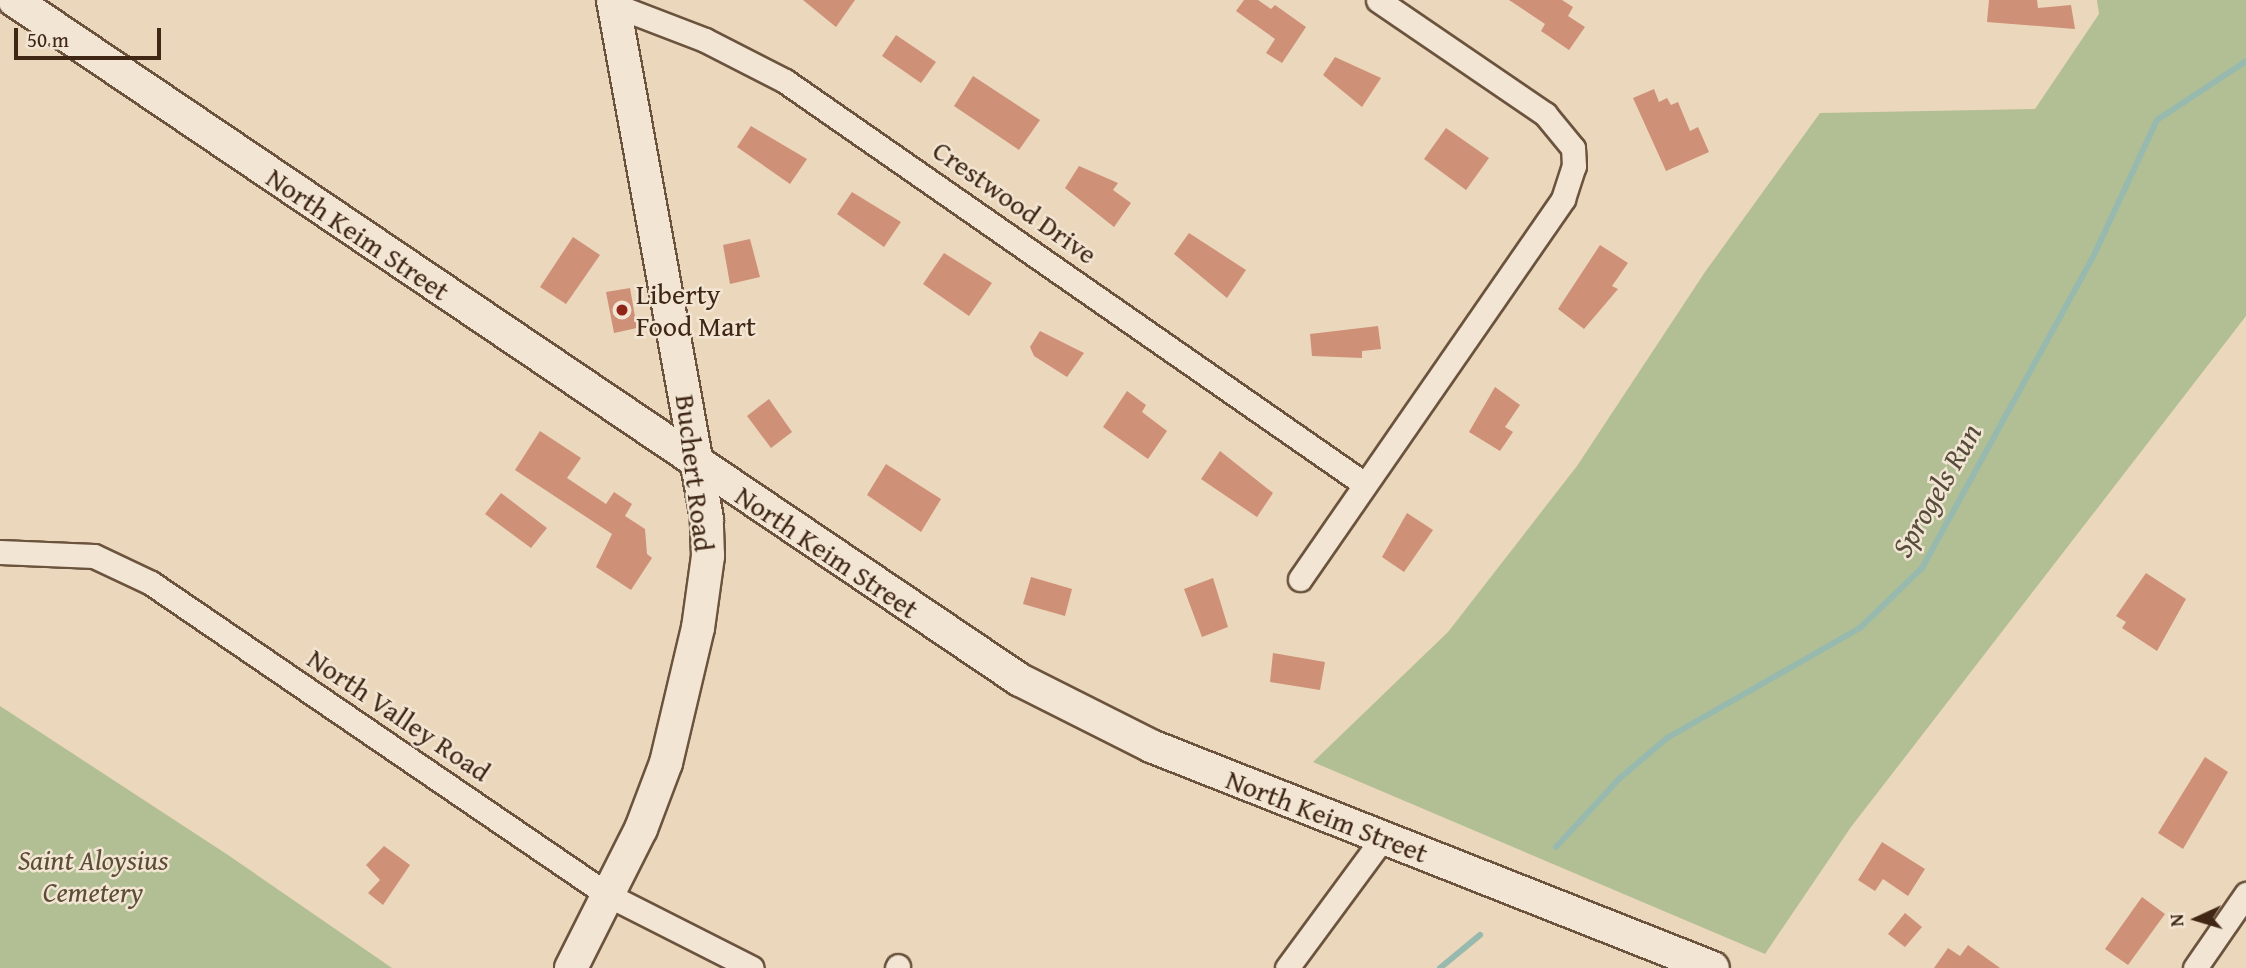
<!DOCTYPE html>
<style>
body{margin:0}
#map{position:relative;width:2246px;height:968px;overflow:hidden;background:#ebd7bb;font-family:"Gentium Book Plus",serif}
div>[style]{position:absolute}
.green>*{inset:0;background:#b2bf94}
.stream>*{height:6px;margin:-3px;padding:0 3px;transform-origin:3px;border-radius:3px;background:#98baae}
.building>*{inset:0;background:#cf9078}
.roads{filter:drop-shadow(2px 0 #6b533e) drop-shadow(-2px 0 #6b533e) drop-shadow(0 2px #6b533e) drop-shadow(0 -2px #6b533e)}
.street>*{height:23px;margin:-11.5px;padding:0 11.5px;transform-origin:11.5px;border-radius:11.5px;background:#f2e5d3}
.secondary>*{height:32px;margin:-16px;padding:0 16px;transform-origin:16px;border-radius:16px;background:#f2e5d3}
.dots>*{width:19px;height:19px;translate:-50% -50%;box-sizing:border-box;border:4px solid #f2e5d3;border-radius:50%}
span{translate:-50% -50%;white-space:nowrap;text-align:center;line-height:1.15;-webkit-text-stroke:5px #f2e5d3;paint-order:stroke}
.street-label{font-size:28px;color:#402715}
.poi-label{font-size:28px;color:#402715}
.left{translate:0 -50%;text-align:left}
.park-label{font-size:28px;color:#5c4d35;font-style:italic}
.water-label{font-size:30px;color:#564c3b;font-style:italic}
.north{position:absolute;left:2162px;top:884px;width:70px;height:70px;-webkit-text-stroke:5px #f2e5d3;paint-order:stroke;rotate:266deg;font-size:19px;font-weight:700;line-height:28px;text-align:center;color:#402715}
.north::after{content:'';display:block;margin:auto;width:24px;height:32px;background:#402715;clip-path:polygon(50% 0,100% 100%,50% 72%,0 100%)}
.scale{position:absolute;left:14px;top:28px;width:147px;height:32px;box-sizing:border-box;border:4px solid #402715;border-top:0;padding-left:9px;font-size:21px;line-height:24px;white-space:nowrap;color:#402715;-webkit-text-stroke:5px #f2e5d3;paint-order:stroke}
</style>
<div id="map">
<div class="green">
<i style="clip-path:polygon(2097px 0,2246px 0,2246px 316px,1851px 827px,1765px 954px,1313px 762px,1448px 632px,1577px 466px,1705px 272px,1820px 113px,2035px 109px,2099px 14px)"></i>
<i style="clip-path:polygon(0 706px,228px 855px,392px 968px,0 968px)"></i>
</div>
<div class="stream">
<i style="left:1556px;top:847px;width:94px;rotate:-47.2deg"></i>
<i style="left:1620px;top:778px;width:62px;rotate:-40.4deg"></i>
<i style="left:1667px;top:738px;width:222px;rotate:-29.7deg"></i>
<i style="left:1860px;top:628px;width:86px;rotate:-44.1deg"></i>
<i style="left:1922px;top:568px;width:355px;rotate:-61.2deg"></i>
<i style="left:2093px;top:257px;width:151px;rotate:-65deg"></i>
<i style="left:2157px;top:120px;width:107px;rotate:-33.5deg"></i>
<i style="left:1440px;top:968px;width:52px;rotate:-39.5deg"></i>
</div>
<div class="building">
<i style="clip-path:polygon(803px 0,855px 0,836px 27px)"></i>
<i style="clip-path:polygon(1244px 0,1258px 0,1271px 9px,1275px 5px,1306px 27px,1282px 63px,1266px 53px,1275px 39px,1236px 11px)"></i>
<i style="clip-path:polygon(1509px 0,1562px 0,1573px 7px,1568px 16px,1585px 27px,1569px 50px,1541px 31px,1545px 24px)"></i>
<i style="clip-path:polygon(1989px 0,2037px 0,2038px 8px,2071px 5px,2075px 29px,1987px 22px)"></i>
<i style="clip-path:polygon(896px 35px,936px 62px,921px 83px,882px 56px)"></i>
<i style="clip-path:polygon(1335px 57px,1381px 78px,1362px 107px,1323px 75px)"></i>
<i style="clip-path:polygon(973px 76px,1040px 120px,1019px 150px,954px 106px)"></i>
<i style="clip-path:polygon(1654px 89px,1659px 102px,1667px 98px,1671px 105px,1678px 102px,1690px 131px,1698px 127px,1709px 152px,1666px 171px,1633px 98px)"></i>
<i style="clip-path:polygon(751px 126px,807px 159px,790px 184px,737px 147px)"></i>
<i style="clip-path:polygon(1446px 128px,1489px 158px,1466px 190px,1424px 159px)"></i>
<i style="clip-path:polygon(1079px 166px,1118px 183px,1113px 190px,1131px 203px,1114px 227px,1065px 188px)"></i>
<i style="clip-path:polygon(852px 192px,901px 222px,884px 247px,837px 214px)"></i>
<i style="clip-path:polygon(1189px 233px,1246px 270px,1227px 298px,1174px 254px)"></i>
<i style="clip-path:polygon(573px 237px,600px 255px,566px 304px,540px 287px)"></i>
<i style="clip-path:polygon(750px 239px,760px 277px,730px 284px,723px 245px)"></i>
<i style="clip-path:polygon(1600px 245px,1628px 263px,1612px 286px,1618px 289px,1584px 329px,1558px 309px)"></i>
<i style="clip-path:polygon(944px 253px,992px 283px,969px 316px,923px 284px)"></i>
<i style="clip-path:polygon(630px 288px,637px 328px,614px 333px,606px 292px)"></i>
<i style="clip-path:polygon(1378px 326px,1381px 349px,1362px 351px,1362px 358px,1312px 356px,1310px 334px)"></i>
<i style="clip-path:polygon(1040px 331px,1084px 353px,1067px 377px,1034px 356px,1030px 347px)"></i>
<i style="clip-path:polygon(1495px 387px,1520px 405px,1505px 427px,1513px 432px,1500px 451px,1469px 432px)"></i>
<i style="clip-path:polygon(1127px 391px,1146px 405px,1142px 412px,1167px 431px,1148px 459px,1103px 427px)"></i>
<i style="clip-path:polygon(769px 399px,792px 432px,771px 448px,747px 416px)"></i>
<i style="clip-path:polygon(540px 431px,581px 458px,567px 478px,606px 504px,614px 492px,632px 504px,625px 516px,645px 529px,647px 554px,652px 558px,631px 590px,596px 567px,612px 534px,515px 470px)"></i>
<i style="clip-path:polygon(1220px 451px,1273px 493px,1257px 517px,1201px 479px)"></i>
<i style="clip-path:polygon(886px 464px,941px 499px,921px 532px,867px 495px)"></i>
<i style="clip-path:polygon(501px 493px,547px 528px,531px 548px,485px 514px)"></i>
<i style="clip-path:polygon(1407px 513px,1433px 530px,1404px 572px,1382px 557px)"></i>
<i style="clip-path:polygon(2146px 573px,2186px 599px,2157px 651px,2122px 628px,2126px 622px,2116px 616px)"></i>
<i style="clip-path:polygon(1031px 577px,1072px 589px,1065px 616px,1023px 604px)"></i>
<i style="clip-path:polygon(1213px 578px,1228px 627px,1202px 637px,1184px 589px)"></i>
<i style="clip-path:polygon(1273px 653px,1325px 662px,1320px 690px,1270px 682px)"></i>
<i style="clip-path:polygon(2205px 757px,2228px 772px,2183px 849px,2158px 833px)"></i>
<i style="clip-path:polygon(1882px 842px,1925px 869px,1908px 896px,1883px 879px,1875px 891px,1858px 880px)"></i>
<i style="clip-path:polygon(384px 846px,410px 865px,383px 905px,368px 893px,380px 880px,366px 865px)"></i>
<i style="clip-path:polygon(2142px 897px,2165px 914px,2128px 965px,2105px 949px)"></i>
<i style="clip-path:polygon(1905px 913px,1922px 927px,1905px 947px,1888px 934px)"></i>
<i style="clip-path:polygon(1968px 945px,2000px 968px,1934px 968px,1948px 948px,1960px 956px)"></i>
</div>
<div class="roads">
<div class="street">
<i style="left:614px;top:5px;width:97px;rotate:21deg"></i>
<i style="left:705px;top:40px;width:90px;rotate:27.1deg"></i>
<i style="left:785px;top:81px;width:704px;rotate:34.82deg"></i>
<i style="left:0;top:552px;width:94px;rotate:2.4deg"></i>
<i style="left:94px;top:556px;width:63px;rotate:25.3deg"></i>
<i style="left:151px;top:583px;width:553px;rotate:34.32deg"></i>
<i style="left:608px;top:895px;width:161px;rotate:26.9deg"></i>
<i style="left:1300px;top:579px;width:462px;rotate:-55.3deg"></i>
<i style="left:1563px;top:199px;width:35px;rotate:-72deg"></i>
<i style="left:1574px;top:166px;width:18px;rotate:-93deg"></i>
<i style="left:1573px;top:148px;width:44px;rotate:-129.5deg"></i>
<i style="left:1545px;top:114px;width:202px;rotate:-145.7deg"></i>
<i style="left:897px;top:968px;width:2px;rotate:-63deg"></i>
<i style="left:1287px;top:968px;width:162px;rotate:-53.6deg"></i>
<i style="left:2195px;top:968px;width:90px;rotate:-55.4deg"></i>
</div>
<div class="secondary">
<i style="left:14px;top:0;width:1214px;rotate:34.06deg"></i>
<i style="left:1020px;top:680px;width:147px;rotate:26.7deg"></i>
<i style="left:1151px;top:746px;width:604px;rotate:21.55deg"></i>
<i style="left:571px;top:968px;width:156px;rotate:-63.3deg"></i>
<i style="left:641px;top:829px;width:71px;rotate:-69.3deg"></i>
<i style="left:666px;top:763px;width:139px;rotate:-76.7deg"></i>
<i style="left:698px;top:628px;width:73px;rotate:-82.1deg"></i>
<i style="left:708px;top:556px;width:37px;rotate:-92deg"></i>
<i style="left:707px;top:519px;width:527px;rotate:-100.27deg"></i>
</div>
</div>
<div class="dots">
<i style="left:622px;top:310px;background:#8f2418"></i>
</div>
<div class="street-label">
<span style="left:1015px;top:202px;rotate:35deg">Crestwood Drive</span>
<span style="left:358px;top:234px;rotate:34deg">North Keim Street</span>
<span style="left:695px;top:473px;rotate:83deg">Buchert Road</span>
<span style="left:827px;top:552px;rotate:34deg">North Keim Street</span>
<span style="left:399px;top:715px;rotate:34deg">North Valley Road</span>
<span style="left:1327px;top:816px;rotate:21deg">North Keim Street</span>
</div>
<div class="poi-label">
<span class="left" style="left:636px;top:310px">Liberty<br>Food Mart</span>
</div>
<div class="park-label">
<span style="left:93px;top:876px">Saint Aloysius<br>Cemetery</span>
</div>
<div class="water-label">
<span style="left:1936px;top:490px;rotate:-60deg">Sprogels Run</span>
</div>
<div class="north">N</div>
<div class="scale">50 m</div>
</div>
